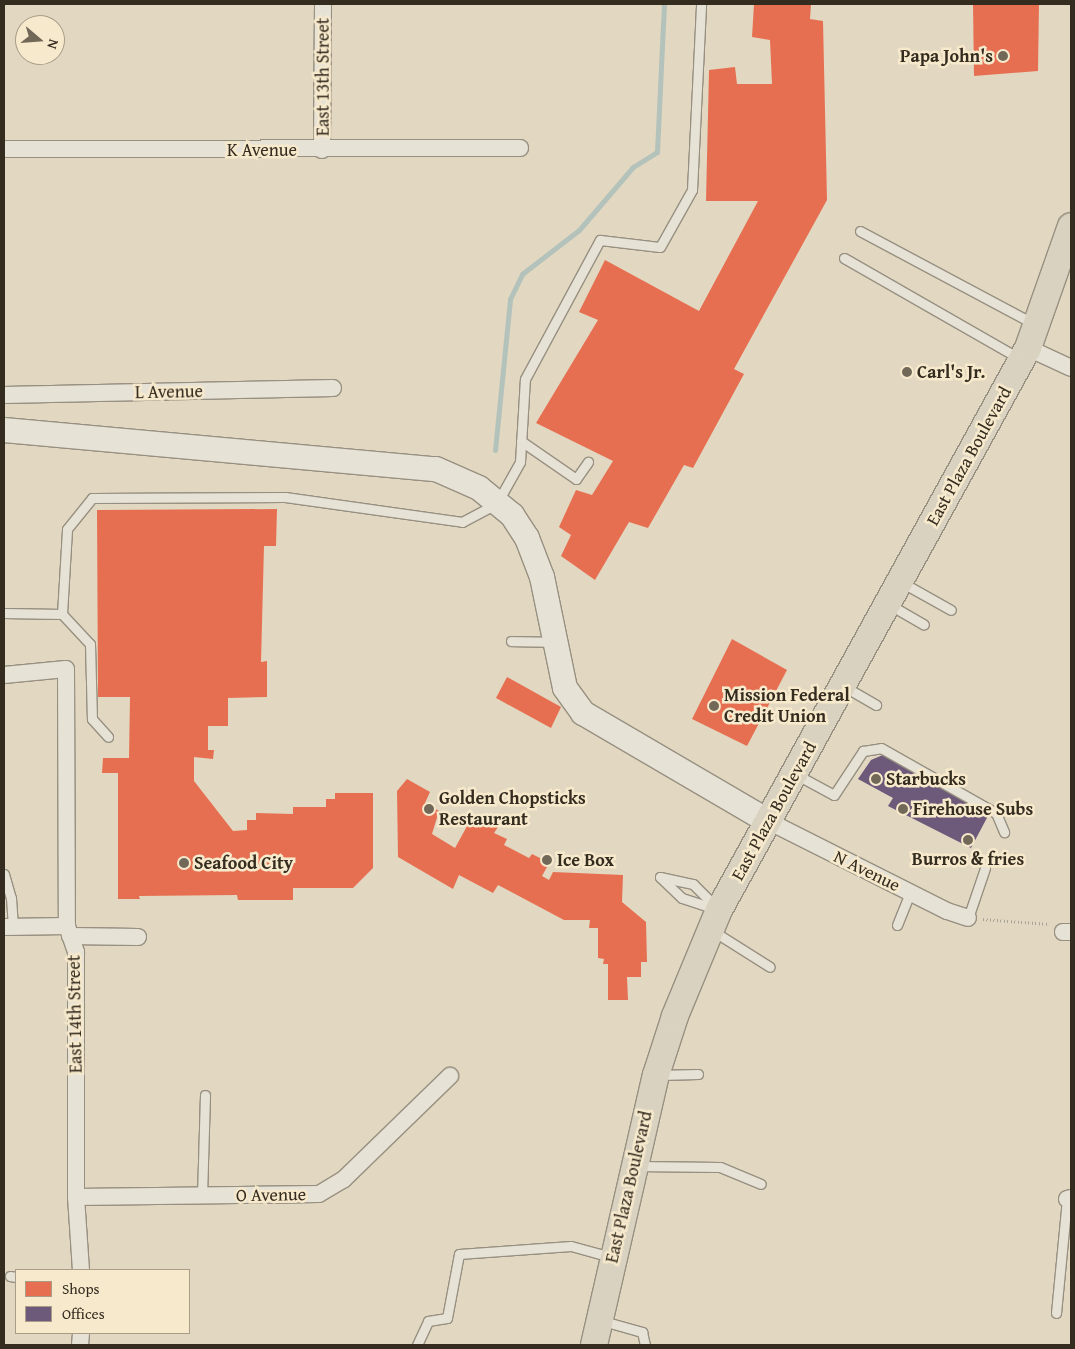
<!DOCTYPE html>
<style>
body{margin:0}
#map{position:relative;width:1075px;height:1349px;overflow:hidden;background:#e2d7c0;font-family:"Gentium Book Plus",serif}
div>[style]{position:absolute}
.shops>*{inset:0;background:#e76f51}
.offices>*{inset:0;background:#6d597a}
.stream>*{height:5px;margin:-2.5px;padding:0 2.5px;transform-origin:2.5px;border-radius:2.5px;background:#b3c2ba}
.path>*{height:3px;margin-top:-1.5px;transform-origin:0;background:repeating-linear-gradient(90deg,#a8a399 0 1px,transparent 0 3.5px)}
.roads{filter:drop-shadow(1px 0 #979081) drop-shadow(-1px 0 #979081) drop-shadow(0 1px #979081) drop-shadow(0 -1px #979081)}
.lane>*{height:9px;margin:-4.5px;padding:0 4.5px;transform-origin:4.5px;border-radius:4.5px;background:#e7e2d6}
.street>*{height:16px;margin:-8px;padding:0 8px;transform-origin:8px;border-radius:8px;background:#e7e2d6}
.secondary>*{height:24px;margin:-12px;padding:0 12px;transform-origin:12px;border-radius:12px;background:#e7e2d6}
.primary>*{height:26px;margin:-13px;padding:0 13px;transform-origin:13px;border-radius:13px;background:#dad2c1}
.dots>*{width:14px;height:14px;translate:-50% -50%;box-sizing:border-box;border:2px solid #f6e9cc;border-radius:50%}
span{translate:-50% -50%;white-space:nowrap;text-align:center;line-height:1.15;-webkit-text-stroke:5px #f6e9cc;paint-order:stroke}
.poi-label{font-size:18px;color:#352c20;font-weight:700}
.right{translate:-100% -50%;text-align:right}
.left{translate:0 -50%;text-align:left}
.street-label{font-size:18px;color:#352c20}
.frame{position:absolute;inset:0;border:5px solid #352c20;pointer-events:none}
.legend{position:absolute;left:15px;top:1269px;width:175px;height:65px;box-sizing:border-box;background:#f6e9cc;border:1px solid #a99d87;margin:0;padding:6px 9px;list-style:none;font-size:15px;color:#352c20}
.legend li{display:flex;align-items:center;gap:10px;height:25px}
.legend b{width:25px;border:1px solid #a99d87}
.north{position:absolute;left:15px;top:15px;width:50px;height:50px;box-sizing:border-box;background:#f6e9cc;border:1px solid #a99d87;border-radius:50%;rotate:108deg;font-size:14px;font-weight:700;line-height:20px;text-align:center;color:#352c20}
.north::after{content:'';display:block;margin:auto;width:18px;height:22px;background:#726858;clip-path:polygon(50% 0,100% 100%,50% 72%,0 100%)}
</style>
<div id="map">
<div class="shops">
<i style="clip-path:polygon(754px 4px,811px 4px,810px 19px,823px 21px,827px 200px,734px 369px,744px 374px,693px 468px,684px 465px,648px 528px,629px 522px,595px 580px,561px 556px,571px 535px,559px 527px,576px 490px,592px 495px,613px 461px,536px 423px,598px 320px,579px 312px,605px 260px,699px 311px,758px 201px,706px 201px,709px 70px,735px 67px,737px 84px,772px 84px,770px 40px,752px 37px)"></i>
<i style="clip-path:polygon(973px 4px,1039px 4px,1038px 71px,974px 76px)"></i>
<i style="clip-path:polygon(277px 509px,276px 546px,264px 546px,261px 662px,267px 661px,267px 697px,228px 698px,228px 726px,208px 726px,208px 750px,214px 750px,213px 759px,194px 757px,194px 781px,233px 831px,247px 830px,247px 820px,256px 820px,256px 813px,293px 814px,293px 807px,326px 807px,326px 799px,335px 799px,335px 793px,373px 793px,373px 868px,353px 888px,293px 888px,293px 900px,238px 900px,237px 895px,139px 896px,140px 899px,118px 899px,118px 773px,102px 773px,103px 758px,129px 758px,130px 697px,98px 697px,97px 510px)"></i>
<i style="clip-path:polygon(732px 639px,787px 670px,747px 746px,692px 719px)"></i>
<i style="clip-path:polygon(507px 677px,561px 707px,551px 728px,496px 698px)"></i>
<i style="clip-path:polygon(407px 779px,430px 792px,425px 803px,439px 811px,432px 834px,455px 848px,471px 819px,481px 826px,484px 821px,498px 827px,494px 833px,507px 839px,504px 845px,529px 858px,532px 854px,544px 860px,546px 855px,552px 858px,542px 876px,549px 880px,553px 872px,623px 875px,622px 902px,646px 922px,647px 962px,641px 962px,641px 977px,627px 977px,628px 1000px,608px 1000px,608px 964px,603px 964px,604px 959px,598px 958px,598px 928px,589px 928px,590px 920px,564px 920px,498px 885px,493px 893px,459px 875px,453px 889px,398px 857px,397px 791px)"></i>
</div>
<div class="offices">
<i style="clip-path:polygon(885px 754px,987px 811px,989px 814px,971px 848px,888px 806px,893px 798px,858px 779px,871px 760px)"></i>
</div>
<div class="stream">
<i style="left:495px;top:450px;width:152px;rotate:-84.3deg"></i>
<i style="left:510px;top:299px;width:28px;rotate:-64deg"></i>
<i style="left:522px;top:274px;width:72px;rotate:-37.7deg"></i>
<i style="left:579px;top:230px;width:83px;rotate:-49.4deg"></i>
<i style="left:633px;top:167px;width:28px;rotate:-32deg"></i>
<i style="left:657px;top:152px;width:148px;rotate:-87.3deg"></i>
</div>
<div class="path">
<i style="left:983px;top:919px;width:66px;rotate:4.3deg"></i>
</div>
<div class="roads">
<div class="lane">
<i style="left:860px;top:231px;width:197px;rotate:28.1deg"></i>
<i style="left:844px;top:258px;width:203px;rotate:29.8deg"></i>
<i style="left:521px;top:441px;width:67px;rotate:34.6deg"></i>
<i style="left:576px;top:479px;width:21px;rotate:-55deg"></i>
<i style="left:901px;top:582px;width:57px;rotate:29.2deg"></i>
<i style="left:890px;top:605px;width:39px;rotate:30deg"></i>
<i style="left:4px;top:613px;width:58px;rotate:1deg"></i>
<i style="left:62px;top:614px;width:85px;rotate:-86.6deg"></i>
<i style="left:67px;top:529px;width:40px;rotate:-51deg"></i>
<i style="left:92px;top:498px;width:193px;rotate:-0.3deg"></i>
<i style="left:285px;top:497px;width:179px;rotate:8deg"></i>
<i style="left:462px;top:522px;width:40px;rotate:-28deg"></i>
<i style="left:497px;top:503px;width:47px;rotate:-60.7deg"></i>
<i style="left:520px;top:462px;width:83px;rotate:-86.6deg"></i>
<i style="left:525px;top:379px;width:158px;rotate:-61.7deg"></i>
<i style="left:600px;top:240px;width:60px;rotate:6.7deg"></i>
<i style="left:660px;top:247px;width:65px;rotate:-60.7deg"></i>
<i style="left:692px;top:190px;width:186px;rotate:-87.2deg"></i>
<i style="left:62px;top:614px;width:41px;rotate:47deg"></i>
<i style="left:90px;top:644px;width:75px;rotate:88.5deg"></i>
<i style="left:92px;top:719px;width:24px;rotate:48deg"></i>
<i style="left:511px;top:641px;width:44px;rotate:1.3deg"></i>
<i style="left:845px;top:687px;width:36px;rotate:30deg"></i>
<i style="left:797px;top:775px;width:42px;rotate:28.4deg"></i>
<i style="left:834px;top:795px;width:53px;rotate:-56.6deg"></i>
<i style="left:863px;top:751px;width:18px;rotate:-9deg"></i>
<i style="left:881px;top:748px;width:132px;rotate:29.5deg"></i>
<i style="left:996px;top:813px;width:21px;rotate:67deg"></i>
<i style="left:4px;top:874px;width:25px;rotate:74deg"></i>
<i style="left:11px;top:898px;width:29px;rotate:86deg"></i>
<i style="left:660px;top:877px;width:34px;rotate:12deg"></i>
<i style="left:693px;top:884px;width:34px;rotate:45deg"></i>
<i style="left:660px;top:877px;width:30px;rotate:44deg"></i>
<i style="left:682px;top:898px;width:36px;rotate:18deg"></i>
<i style="left:968px;top:918px;width:53px;rotate:-71.2deg"></i>
<i style="left:897px;top:925px;width:35px;rotate:-68deg"></i>
<i style="left:713px;top:931px;width:67px;rotate:32.3deg"></i>
<i style="left:658px;top:1075px;width:40px;rotate:-1.4deg"></i>
<i style="left:636px;top:1166px;width:84px;rotate:0.7deg"></i>
<i style="left:720px;top:1167px;width:44px;rotate:22.5deg"></i>
<i style="left:202px;top:1196px;width:101px;rotate:-88.3deg"></i>
<i style="left:10px;top:1276px;width:6px;rotate:9deg"></i>
<i style="left:1056px;top:1313px;width:115px;rotate:-84.5deg"></i>
<i style="left:603px;top:1321px;width:41px;rotate:15.8deg"></i>
<i style="left:642px;top:1332px;width:13px;rotate:77deg"></i>
<i style="left:417px;top:1345px;width:26px;rotate:-65deg"></i>
<i style="left:428px;top:1321px;width:19px;rotate:-9deg"></i>
<i style="left:447px;top:1318px;width:65px;rotate:-79.4deg"></i>
<i style="left:459px;top:1254px;width:112px;rotate:-4.1deg"></i>
<i style="left:571px;top:1246px;width:41px;rotate:15.4deg"></i>
</div>
<div class="street">
<i style="left:4px;top:149px;width:516px;rotate:-0.11deg"></i>
<i style="left:322px;top:150px;width:146px;rotate:-89.6deg"></i>
<i style="left:1028px;top:348px;width:47px;rotate:24.9deg"></i>
<i style="left:4px;top:395px;width:329px;rotate:-1.2deg"></i>
<i style="left:4px;top:675px;width:62px;rotate:-5.5deg"></i>
<i style="left:66px;top:669px;width:257px;rotate:89.8deg"></i>
<i style="left:67px;top:926px;width:28px;rotate:71deg"></i>
<i style="left:76px;top:952px;width:245px;rotate:90deg"></i>
<i style="left:76px;top:1197px;width:73px;rotate:86.1deg"></i>
<i style="left:768px;top:821px;width:200px;rotate:26.7deg"></i>
<i style="left:947px;top:911px;width:22px;rotate:18deg"></i>
<i style="left:4px;top:927px;width:63px;rotate:-0.9deg"></i>
<i style="left:1063px;top:932px;width:8px"></i>
<i style="left:70px;top:936px;width:68px;rotate:0.8deg"></i>
<i style="left:76px;top:1197px;width:243px;rotate:-0.7deg"></i>
<i style="left:319px;top:1194px;width:29px;rotate:-31deg"></i>
<i style="left:344px;top:1179px;width:148px;rotate:-44.2deg"></i>
<i style="left:1067px;top:1199px;width:4px;rotate:-14deg"></i>
<i style="left:80px;top:1345px;width:12px;rotate:-85deg"></i>
</div>
<div class="secondary">
<i style="left:4px;top:430px;width:434px;rotate:5.2deg"></i>
<i style="left:436px;top:469px;width:47px;rotate:23.8deg"></i>
<i style="left:479px;top:488px;width:43px;rotate:39.3deg"></i>
<i style="left:512px;top:515px;width:27px;rotate:57deg"></i>
<i style="left:527px;top:538px;width:42px;rotate:69deg"></i>
<i style="left:542px;top:577px;width:113px;rotate:78.3deg"></i>
<i style="left:565px;top:688px;width:31px;rotate:54deg"></i>
<i style="left:583px;top:713px;width:214px;rotate:30.3deg"></i>
</div>
<div class="primary">
<i style="left:594px;top:1345px;width:277px;rotate:-77.1deg"></i>
<i style="left:656px;top:1075px;width:62px;rotate:-72.1deg"></i>
<i style="left:675px;top:1016px;width:115px;rotate:-67.5deg"></i>
<i style="left:719px;top:910px;width:641px;rotate:-61.2deg"></i>
<i style="left:1028px;top:348px;width:129px;rotate:-70.6deg"></i>
</div>
</div>
<div class="dots">
<i style="left:1003px;top:56px;background:#726858"></i>
<i style="left:907px;top:372px;background:#726858"></i>
<i style="left:714px;top:706px;background:#726858"></i>
<i style="left:876px;top:779px;background:#726858"></i>
<i style="left:429px;top:809px;background:#726858"></i>
<i style="left:903px;top:809px;background:#726858"></i>
<i style="left:968px;top:840px;background:#726858"></i>
<i style="left:547px;top:860px;background:#726858"></i>
<i style="left:184px;top:863px;background:#726858"></i>
</div>
<div class="poi-label">
<span class="right" style="left:993px;top:56px">Papa John's</span>
<span class="left" style="left:917px;top:372px">Carl's Jr.</span>
<span class="left" style="left:724px;top:706px">Mission Federal<br>Credit Union</span>
<span class="left" style="left:886px;top:779px">Starbucks</span>
<span class="left" style="left:439px;top:809px">Golden Chopsticks<br>Restaurant</span>
<span class="left" style="left:913px;top:809px">Firehouse Subs</span>
<span style="left:968px;top:859px">Burros &amp; fries</span>
<span class="left" style="left:557px;top:860px">Ice Box</span>
<span class="left" style="left:194px;top:863px">Seafood City</span>
</div>
<div class="street-label">
<span style="left:323px;top:77px;rotate:-90deg">East 13th Street</span>
<span style="left:262px;top:150px">K Avenue</span>
<span style="left:169px;top:392px;rotate:-1deg">L Avenue</span>
<span style="left:969px;top:456px;rotate:-61deg">East Plaza Boulevard</span>
<span style="left:774px;top:811px;rotate:-61deg">East Plaza Boulevard</span>
<span style="left:867px;top:871px;rotate:26deg">N Avenue</span>
<span style="left:75px;top:1014px;rotate:-91deg">East 14th Street</span>
<span style="left:629px;top:1187px;rotate:-77deg">East Plaza Boulevard</span>
<span style="left:271px;top:1195px;rotate:-1deg">O Avenue</span>
</div>
<div class="frame"></div>
<ul class="legend">
<li><b style="height:14px;background:#e76f51"></b>Shops</li>
<li><b style="height:14px;background:#6d597a"></b>Offices</li>
</ul>
<div class="north">N</div>
</div>
